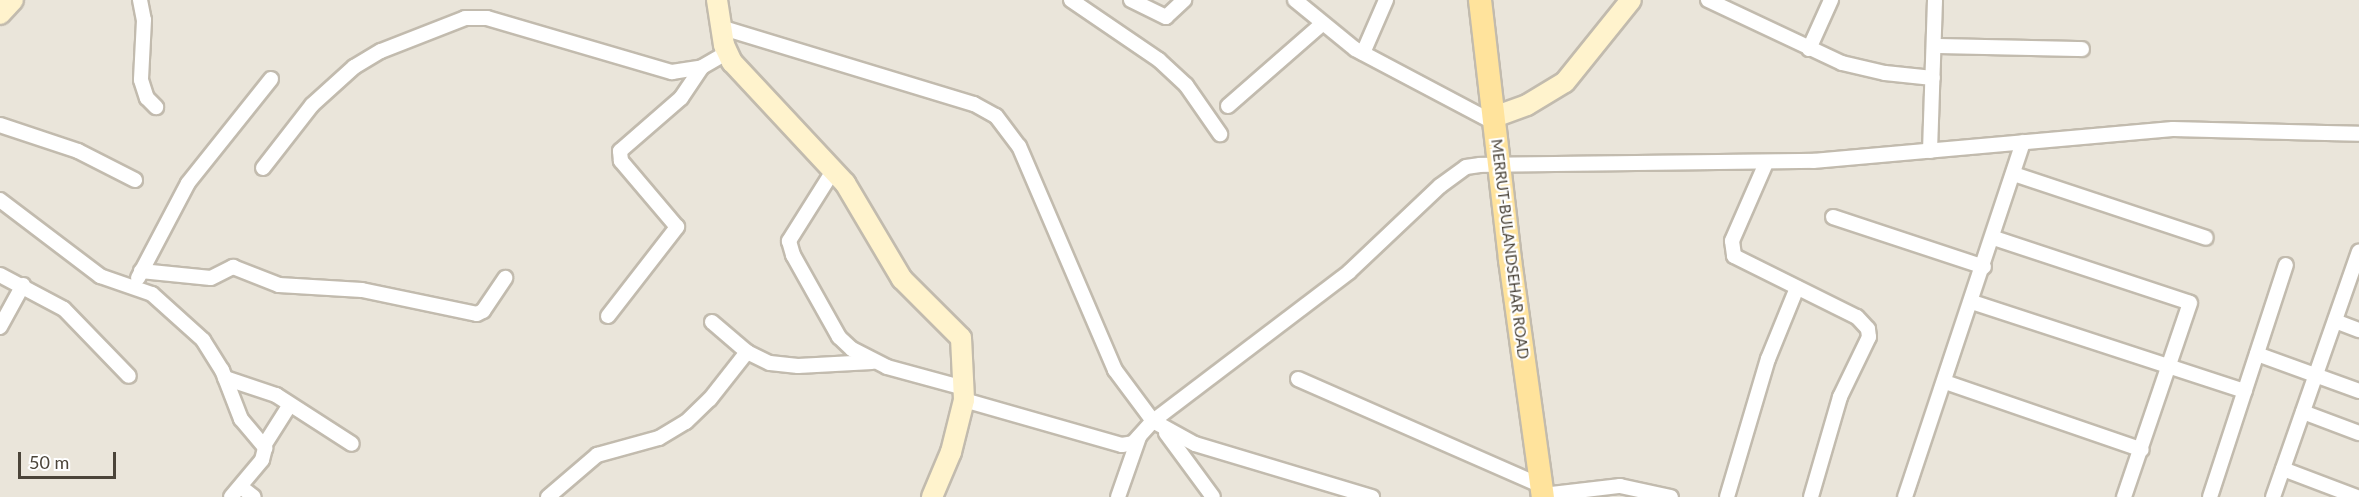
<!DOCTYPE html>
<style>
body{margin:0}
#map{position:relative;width:2359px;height:497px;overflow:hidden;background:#f6f3ec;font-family:Lato,sans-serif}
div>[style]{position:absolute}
.residential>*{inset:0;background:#eae5da}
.roads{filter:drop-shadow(2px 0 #c2bbae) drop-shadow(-2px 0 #c2bbae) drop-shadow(0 2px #c2bbae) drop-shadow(0 -2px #c2bbae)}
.street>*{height:14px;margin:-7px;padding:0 7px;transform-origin:7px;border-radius:7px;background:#fff}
.secondary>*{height:20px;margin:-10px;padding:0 10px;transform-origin:10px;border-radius:10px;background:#fff3cd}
.primary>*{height:22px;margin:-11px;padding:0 11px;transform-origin:11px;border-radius:11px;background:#ffe39c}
span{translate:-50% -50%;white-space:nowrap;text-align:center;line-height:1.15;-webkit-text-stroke:4.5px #fff;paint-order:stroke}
.street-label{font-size:15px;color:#4b4439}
.scale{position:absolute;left:18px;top:452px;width:98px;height:27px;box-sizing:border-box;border:3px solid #4b4439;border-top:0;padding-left:8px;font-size:18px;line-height:21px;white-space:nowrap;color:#4b4439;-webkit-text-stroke:4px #fff;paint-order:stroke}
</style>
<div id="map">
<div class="residential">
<i style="clip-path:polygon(0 0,2359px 0,2359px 497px,0 497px)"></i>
</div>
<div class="roads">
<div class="street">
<i style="left:140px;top:0;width:20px;rotate:79deg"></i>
<i style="left:144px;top:20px;width:60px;rotate:92.9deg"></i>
<i style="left:141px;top:80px;width:19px;rotate:72deg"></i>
<i style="left:147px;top:98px;width:13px;rotate:45deg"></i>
<i style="left:1071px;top:0;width:107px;rotate:34.3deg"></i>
<i style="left:1159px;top:60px;width:37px;rotate:43deg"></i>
<i style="left:1186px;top:85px;width:60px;rotate:55.2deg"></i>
<i style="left:1131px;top:0;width:39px;rotate:26deg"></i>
<i style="left:1166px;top:17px;width:25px;rotate:-43deg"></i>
<i style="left:1295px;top:0;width:77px;rotate:39.2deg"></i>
<i style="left:1355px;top:49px;width:158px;rotate:27.9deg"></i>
<i style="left:1708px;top:0;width:148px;rotate:25.2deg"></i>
<i style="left:1842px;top:63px;width:44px;rotate:13.1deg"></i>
<i style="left:1885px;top:73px;width:48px;rotate:5.9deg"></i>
<i style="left:720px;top:27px;width:265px;rotate:16.9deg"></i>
<i style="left:974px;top:104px;width:25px;rotate:29deg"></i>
<i style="left:996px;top:116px;width:38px;rotate:53deg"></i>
<i style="left:1019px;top:146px;width:244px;rotate:66.8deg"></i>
<i style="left:1115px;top:370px;width:64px;rotate:53.3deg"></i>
<i style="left:1153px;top:421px;width:48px;rotate:28.7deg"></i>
<i style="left:1195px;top:444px;width:185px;rotate:16.7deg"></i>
<i style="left:1934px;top:46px;width:148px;rotate:1.2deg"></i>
<i style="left:1809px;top:49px;width:54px;rotate:-65.8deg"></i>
<i style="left:1363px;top:53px;width:58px;rotate:-66.5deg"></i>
<i style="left:1228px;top:106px;width:125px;rotate:-41.1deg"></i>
<i style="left:0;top:125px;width:82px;rotate:18.4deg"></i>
<i style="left:78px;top:151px;width:64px;rotate:27deg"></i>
<i style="left:1930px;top:151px;width:151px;rotate:-88.1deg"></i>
<i style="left:1766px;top:163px;width:85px;rotate:113.6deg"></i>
<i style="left:1732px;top:241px;width:15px;rotate:82deg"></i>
<i style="left:1734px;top:256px;width:137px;rotate:26.4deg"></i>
<i style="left:1857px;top:317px;width:16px;rotate:47deg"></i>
<i style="left:1868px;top:329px;width:8px;rotate:83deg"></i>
<i style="left:1869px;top:337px;width:67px;rotate:115.8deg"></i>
<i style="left:1840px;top:397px;width:104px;rotate:106.2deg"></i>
<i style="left:263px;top:168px;width:80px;rotate:-52.1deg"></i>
<i style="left:312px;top:105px;width:57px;rotate:-42.1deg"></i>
<i style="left:354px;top:67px;width:31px;rotate:-31deg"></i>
<i style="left:381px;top:51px;width:90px;rotate:-21.4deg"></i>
<i style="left:465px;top:18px;width:22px"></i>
<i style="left:487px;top:18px;width:193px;rotate:16.3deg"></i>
<i style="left:672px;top:72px;width:30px;rotate:-9deg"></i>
<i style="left:702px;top:67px;width:30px;rotate:-30deg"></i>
<i style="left:833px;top:171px;width:83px;rotate:122.2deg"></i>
<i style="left:789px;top:241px;width:15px;rotate:74deg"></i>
<i style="left:793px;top:255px;width:94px;rotate:60.7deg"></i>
<i style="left:839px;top:337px;width:18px;rotate:43deg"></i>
<i style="left:852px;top:349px;width:39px;rotate:27deg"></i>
<i style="left:887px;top:367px;width:80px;rotate:15.3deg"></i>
<i style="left:2014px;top:174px;width:202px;rotate:18.4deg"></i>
<i style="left:0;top:200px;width:126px;rotate:37.2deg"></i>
<i style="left:100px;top:276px;width:55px;rotate:19.1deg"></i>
<i style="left:152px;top:294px;width:69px;rotate:42deg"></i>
<i style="left:203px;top:340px;width:36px;rotate:58deg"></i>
<i style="left:222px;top:370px;width:53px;rotate:68.8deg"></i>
<i style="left:241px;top:419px;width:38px;rotate:50deg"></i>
<i style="left:265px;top:448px;width:12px;rotate:104deg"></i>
<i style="left:262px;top:460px;width:48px;rotate:130deg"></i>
<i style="left:1833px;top:217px;width:159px;rotate:18.3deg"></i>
<i style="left:1994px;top:238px;width:206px;rotate:18.3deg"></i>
<i style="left:2190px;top:303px;width:205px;rotate:108.8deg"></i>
<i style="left:141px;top:271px;width:70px;rotate:5.7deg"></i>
<i style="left:211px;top:278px;width:25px;rotate:-27deg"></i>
<i style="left:233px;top:267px;width:49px;rotate:21.4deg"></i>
<i style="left:279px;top:285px;width:83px;rotate:3.4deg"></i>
<i style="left:362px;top:290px;width:117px;rotate:11.8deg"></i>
<i style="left:477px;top:314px;width:7px;rotate:-27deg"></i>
<i style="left:483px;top:311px;width:40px;rotate:-56deg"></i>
<i style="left:0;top:275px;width:72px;rotate:28deg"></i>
<i style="left:64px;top:309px;width:93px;rotate:45.9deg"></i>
<i style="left:138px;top:278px;width:107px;rotate:-62.2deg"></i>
<i style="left:188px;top:183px;width:133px;rotate:-51.4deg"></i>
<i style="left:1972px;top:302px;width:287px;rotate:18.1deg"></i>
<i style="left:608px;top:316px;width:113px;rotate:-52.2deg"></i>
<i style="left:677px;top:227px;width:87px;rotate:-130.3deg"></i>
<i style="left:621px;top:161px;width:10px;rotate:-96deg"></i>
<i style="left:620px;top:151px;width:81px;rotate:-41deg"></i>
<i style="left:681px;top:98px;width:37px;rotate:-56deg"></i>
<i style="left:2335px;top:321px;width:26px;rotate:21deg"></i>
<i style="left:712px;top:322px;width:46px;rotate:40.6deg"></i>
<i style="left:747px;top:352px;width:25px;rotate:26deg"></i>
<i style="left:770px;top:363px;width:28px;rotate:6deg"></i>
<i style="left:798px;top:366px;width:74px;rotate:-3.1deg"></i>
<i style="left:0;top:327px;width:48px;rotate:-61.3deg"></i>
<i style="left:2257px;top:354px;width:109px;rotate:19.9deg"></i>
<i style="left:225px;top:378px;width:54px;rotate:18.4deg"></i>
<i style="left:276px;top:395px;width:90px;rotate:32.8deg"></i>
<i style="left:1298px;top:379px;width:266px;rotate:23.7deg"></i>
<i style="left:1945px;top:382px;width:208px;rotate:19deg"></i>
<i style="left:964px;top:400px;width:164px;rotate:15.9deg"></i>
<i style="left:1122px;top:445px;width:11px;rotate:-10deg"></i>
<i style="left:1133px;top:443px;width:30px;rotate:-48deg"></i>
<i style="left:1153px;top:421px;width:246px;rotate:-37.2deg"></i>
<i style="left:1349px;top:272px;width:125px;rotate:-43.4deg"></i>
<i style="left:1440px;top:186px;width:32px;rotate:-36deg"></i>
<i style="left:1466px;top:167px;width:14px;rotate:-8deg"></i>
<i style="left:1480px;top:165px;width:333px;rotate:-0.7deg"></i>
<i style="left:1813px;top:161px;width:361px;rotate:-5.1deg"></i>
<i style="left:2173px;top:129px;width:186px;rotate:1.5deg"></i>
<i style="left:2303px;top:412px;width:60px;rotate:20.6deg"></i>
<i style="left:1166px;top:433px;width:79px;rotate:53.7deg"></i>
<i style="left:265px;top:444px;width:45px;rotate:-57.7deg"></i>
<i style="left:2283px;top:469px;width:79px;rotate:20.7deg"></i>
<i style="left:241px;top:487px;width:16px;rotate:38deg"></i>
<i style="left:1543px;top:495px;width:78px;rotate:-6.7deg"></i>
<i style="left:1620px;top:486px;width:52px;rotate:12.2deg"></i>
<i style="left:548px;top:497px;width:65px;rotate:-40.6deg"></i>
<i style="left:597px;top:455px;width:64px;rotate:-15.3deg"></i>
<i style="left:659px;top:438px;width:31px;rotate:-31deg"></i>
<i style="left:686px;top:422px;width:33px;rotate:-44deg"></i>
<i style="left:710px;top:399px;width:60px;rotate:-51.8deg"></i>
<i style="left:1118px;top:497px;width:64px;rotate:-70.7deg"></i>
<i style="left:1727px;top:497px;width:144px;rotate:-73.5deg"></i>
<i style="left:1768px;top:359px;width:77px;rotate:-67.8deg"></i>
<i style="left:1905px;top:497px;width:374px;rotate:-71.6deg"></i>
<i style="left:2210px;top:497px;width:244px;rotate:-71.9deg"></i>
<i style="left:2273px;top:497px;width:260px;rotate:-70.7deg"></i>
</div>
<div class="secondary">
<i style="left:717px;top:0;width:46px;rotate:81.2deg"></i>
<i style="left:724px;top:45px;width:19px;rotate:65deg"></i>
<i style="left:732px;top:62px;width:166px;rotate:47deg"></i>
<i style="left:845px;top:183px;width:112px;rotate:59.3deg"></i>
<i style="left:902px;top:279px;width:83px;rotate:45deg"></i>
<i style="left:961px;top:338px;width:62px;rotate:87.2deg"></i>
<i style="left:964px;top:400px;width:54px;rotate:104deg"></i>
<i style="left:951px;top:452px;width:49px;rotate:112.9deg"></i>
<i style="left:0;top:14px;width:19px;rotate:-47deg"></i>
<i style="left:1494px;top:117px;width:35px;rotate:-20deg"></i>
<i style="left:1527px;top:105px;width:44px;rotate:-31.2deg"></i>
<i style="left:1565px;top:82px;width:105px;rotate:-51.2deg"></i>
</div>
<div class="primary">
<i style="left:1480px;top:0;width:262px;rotate:83.4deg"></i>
<i style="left:1510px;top:260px;width:239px;rotate:82.1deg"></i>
</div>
</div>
<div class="street-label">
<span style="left:1510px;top:249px;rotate:83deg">MERRUT-BULANDSEHAR ROAD</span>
</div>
<div class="scale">50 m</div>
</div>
